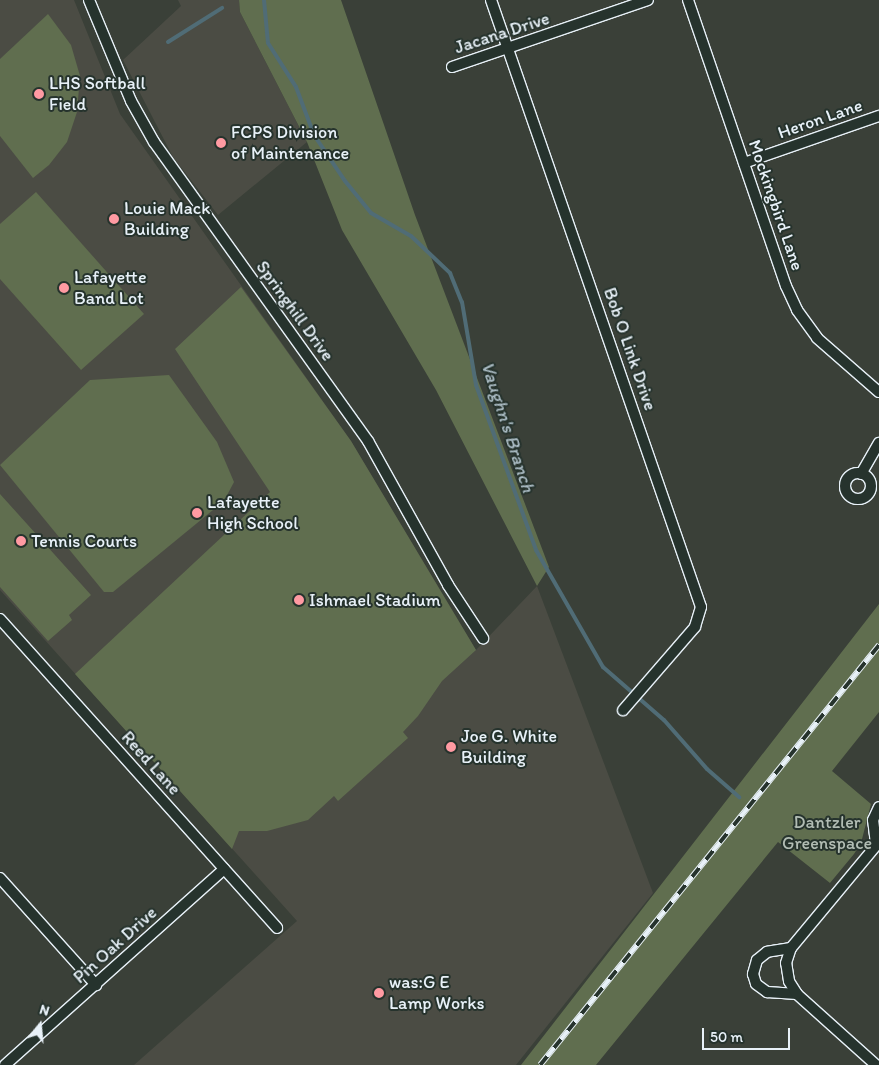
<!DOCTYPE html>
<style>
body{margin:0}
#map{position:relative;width:879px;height:1065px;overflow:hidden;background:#3a4038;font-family:Itim,sans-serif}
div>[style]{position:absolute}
.built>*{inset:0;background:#4b4c44}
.green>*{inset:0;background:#606e4f}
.stream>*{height:4px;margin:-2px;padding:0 2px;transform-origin:2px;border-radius:2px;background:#506c76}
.roads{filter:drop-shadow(1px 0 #e8f1f8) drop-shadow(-1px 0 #e8f1f8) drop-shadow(0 1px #e8f1f8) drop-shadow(0 -1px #e8f1f8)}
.street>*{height:10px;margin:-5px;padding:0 5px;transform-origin:5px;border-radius:5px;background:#26332d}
.street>.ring{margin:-5px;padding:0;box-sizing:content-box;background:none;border:10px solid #26332d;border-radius:50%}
.rail>*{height:5.5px;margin-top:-2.75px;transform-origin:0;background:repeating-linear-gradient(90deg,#26332d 0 11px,#e8f1f8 0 22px);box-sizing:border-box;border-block:1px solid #e8f1f8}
.dots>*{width:14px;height:14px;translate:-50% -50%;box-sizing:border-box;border:2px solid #26332d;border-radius:50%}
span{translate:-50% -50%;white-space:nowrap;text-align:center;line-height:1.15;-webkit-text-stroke:4px #26332d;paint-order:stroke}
.street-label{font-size:18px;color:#e8f1f8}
.poi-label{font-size:18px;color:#e8f1f8}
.left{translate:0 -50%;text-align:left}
.park-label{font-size:18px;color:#b2bdb4}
.water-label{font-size:19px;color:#abbcc4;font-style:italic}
.north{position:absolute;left:15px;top:1000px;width:50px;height:50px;-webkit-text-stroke:4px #26332d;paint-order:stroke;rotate:17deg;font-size:14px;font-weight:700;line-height:20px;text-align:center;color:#e8f1f8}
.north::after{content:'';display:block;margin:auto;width:18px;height:22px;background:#e8f1f8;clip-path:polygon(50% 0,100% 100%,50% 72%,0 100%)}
.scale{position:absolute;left:702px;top:1028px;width:88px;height:22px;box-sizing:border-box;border:2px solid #e8f1f8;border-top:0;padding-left:6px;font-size:15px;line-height:18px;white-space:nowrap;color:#e8f1f8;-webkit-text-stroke:4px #26332d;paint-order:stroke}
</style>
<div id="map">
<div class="built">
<i style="clip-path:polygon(0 0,74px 0,120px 114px,351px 441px,476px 650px,537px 586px,653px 893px,516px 1065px,134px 1065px,297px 921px,0 590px)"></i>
<i style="clip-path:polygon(178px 0,239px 0,240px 12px,307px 142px,218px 215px,173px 157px,123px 60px,181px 6px)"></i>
</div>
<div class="green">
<i style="clip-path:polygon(239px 0,341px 0,415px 215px,549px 567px,537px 586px,436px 390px,342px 230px,307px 142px,240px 12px)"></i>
<i style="clip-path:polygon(48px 14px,71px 45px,80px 76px,77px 112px,67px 142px,49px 165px,33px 178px,0 136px,0 59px)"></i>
<i style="clip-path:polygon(36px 192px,144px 314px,81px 370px,0 279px,0 224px)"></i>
<i style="clip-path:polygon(241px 287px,351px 441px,476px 650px,442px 681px,418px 716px,403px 732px,408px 738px,338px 801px,334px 796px,308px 820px,267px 831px,239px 831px,232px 849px,75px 674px,270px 492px,175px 349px)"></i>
<i style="clip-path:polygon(169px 375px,217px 442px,234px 482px,224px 501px,113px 592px,104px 592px,0 465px,90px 380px)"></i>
<i style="clip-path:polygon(0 494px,91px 595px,69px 615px,72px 620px,48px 641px,0 587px)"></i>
<i style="clip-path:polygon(879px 604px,879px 712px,832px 771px,871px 804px,861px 843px,854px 854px,830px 883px,778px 842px,596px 1065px,521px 1065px)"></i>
</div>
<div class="stream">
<i style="left:264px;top:0;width:43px;rotate:84.7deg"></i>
<i style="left:268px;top:43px;width:52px;rotate:57.5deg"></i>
<i style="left:296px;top:87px;width:51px;rotate:69.4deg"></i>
<i style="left:314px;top:135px;width:55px;rotate:56deg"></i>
<i style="left:345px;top:181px;width:41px;rotate:50.9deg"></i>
<i style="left:371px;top:213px;width:46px;rotate:29.9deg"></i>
<i style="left:411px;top:236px;width:54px;rotate:43.5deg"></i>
<i style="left:450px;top:273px;width:31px;rotate:68deg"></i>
<i style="left:462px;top:302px;width:84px;rotate:80.4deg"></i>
<i style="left:476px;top:385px;width:176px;rotate:70deg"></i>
<i style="left:536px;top:550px;width:135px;rotate:60.2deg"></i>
<i style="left:603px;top:667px;width:81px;rotate:41deg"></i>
<i style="left:664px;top:720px;width:65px;rotate:48.7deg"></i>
<i style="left:707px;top:769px;width:43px;rotate:41.2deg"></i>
<i style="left:168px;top:42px;width:64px;rotate:-32.2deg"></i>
</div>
<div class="roads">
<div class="street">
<i style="left:89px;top:0;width:109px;rotate:67.4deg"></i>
<i style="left:131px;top:101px;width:47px;rotate:60.7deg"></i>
<i style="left:154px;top:142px;width:368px;rotate:54.4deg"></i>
<i style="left:368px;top:441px;width:165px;rotate:60.9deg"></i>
<i style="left:448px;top:585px;width:64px;rotate:56.6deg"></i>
<i style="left:491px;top:0;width:642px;rotate:70.92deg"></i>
<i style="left:701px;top:607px;width:21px;rotate:107deg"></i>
<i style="left:695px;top:627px;width:110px;rotate:130.9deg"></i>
<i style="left:688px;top:0;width:302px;rotate:71.1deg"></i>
<i style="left:786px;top:286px;width:26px;rotate:65deg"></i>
<i style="left:797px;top:310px;width:34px;rotate:54deg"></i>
<i style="left:817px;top:338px;width:82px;rotate:41.1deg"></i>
<i style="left:452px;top:67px;width:207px;rotate:-18.9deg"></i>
<i style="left:744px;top:163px;width:143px;rotate:-19.2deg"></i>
<i class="ring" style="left:845px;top:473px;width:16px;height:16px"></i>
<i style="left:861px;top:474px;width:36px;rotate:-60deg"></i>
<i style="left:0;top:619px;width:415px;rotate:48.1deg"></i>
<i style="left:876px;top:844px;width:24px;rotate:-97deg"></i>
<i style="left:873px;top:820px;width:14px;rotate:-65deg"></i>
<i style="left:0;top:878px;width:144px;rotate:48.1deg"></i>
<i style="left:791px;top:948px;width:24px;rotate:171deg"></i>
<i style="left:767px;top:952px;width:13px;rotate:141deg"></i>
<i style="left:757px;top:960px;width:15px;rotate:106deg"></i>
<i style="left:753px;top:974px;width:10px;rotate:73deg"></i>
<i style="left:756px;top:984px;width:14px;rotate:36deg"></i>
<i style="left:767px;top:992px;width:30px;rotate:4deg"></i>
<i style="left:5px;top:1065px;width:294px;rotate:-41.8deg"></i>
<i style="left:876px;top:1065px;width:106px;rotate:-138.1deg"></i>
<i style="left:797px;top:994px;width:15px;rotate:-122deg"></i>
<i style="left:789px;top:981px;width:18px;rotate:-99deg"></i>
<i style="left:786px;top:963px;width:16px;rotate:-72deg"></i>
<i style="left:791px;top:948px;width:138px;rotate:-50.3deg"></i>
</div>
</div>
<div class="rail">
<i style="left:540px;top:1065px;width:540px;rotate:-51.09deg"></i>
</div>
<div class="dots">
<i style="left:39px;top:94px;background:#ff9aa2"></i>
<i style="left:221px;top:143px;background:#ff9aa2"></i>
<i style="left:114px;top:219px;background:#ff9aa2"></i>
<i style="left:64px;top:288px;background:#ff9aa2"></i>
<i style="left:197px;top:513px;background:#ff9aa2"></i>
<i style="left:21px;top:541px;background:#ff9aa2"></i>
<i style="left:299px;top:600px;background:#ff9aa2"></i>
<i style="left:451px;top:747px;background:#ff9aa2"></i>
<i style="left:379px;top:993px;background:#ff9aa2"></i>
</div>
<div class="street-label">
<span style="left:502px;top:33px;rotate:-18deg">Jacana Drive</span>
<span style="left:820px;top:119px;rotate:-19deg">Heron Lane</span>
<span style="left:776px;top:205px;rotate:71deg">Mockingbird Lane</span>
<span style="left:295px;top:311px;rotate:54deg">Springhill Drive</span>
<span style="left:630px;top:349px;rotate:71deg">Bob O Link Drive</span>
<span style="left:151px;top:763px;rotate:48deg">Reed Lane</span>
<span style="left:115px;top:945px;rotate:-42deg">Pin Oak Drive</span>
</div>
<div class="poi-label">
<span class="left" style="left:49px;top:94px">LHS Softball<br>Field</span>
<span class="left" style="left:231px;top:143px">FCPS Division<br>of Maintenance</span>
<span class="left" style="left:124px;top:219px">Louie Mack<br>Building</span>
<span class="left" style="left:74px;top:288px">Lafayette<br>Band Lot</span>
<span class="left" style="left:207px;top:513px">Lafayette<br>High School</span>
<span class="left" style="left:31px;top:541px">Tennis Courts</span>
<span class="left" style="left:309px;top:600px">Ishmael Stadium</span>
<span class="left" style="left:461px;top:747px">Joe G. White<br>Building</span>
<span class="left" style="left:389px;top:993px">was:G E<br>Lamp Works</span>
</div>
<div class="park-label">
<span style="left:827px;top:833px">Dantzler<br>Greenspace</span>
</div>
<div class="water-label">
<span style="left:508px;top:427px;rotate:72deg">Vaughn's Branch</span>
</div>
<div class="north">N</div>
<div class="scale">50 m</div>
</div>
